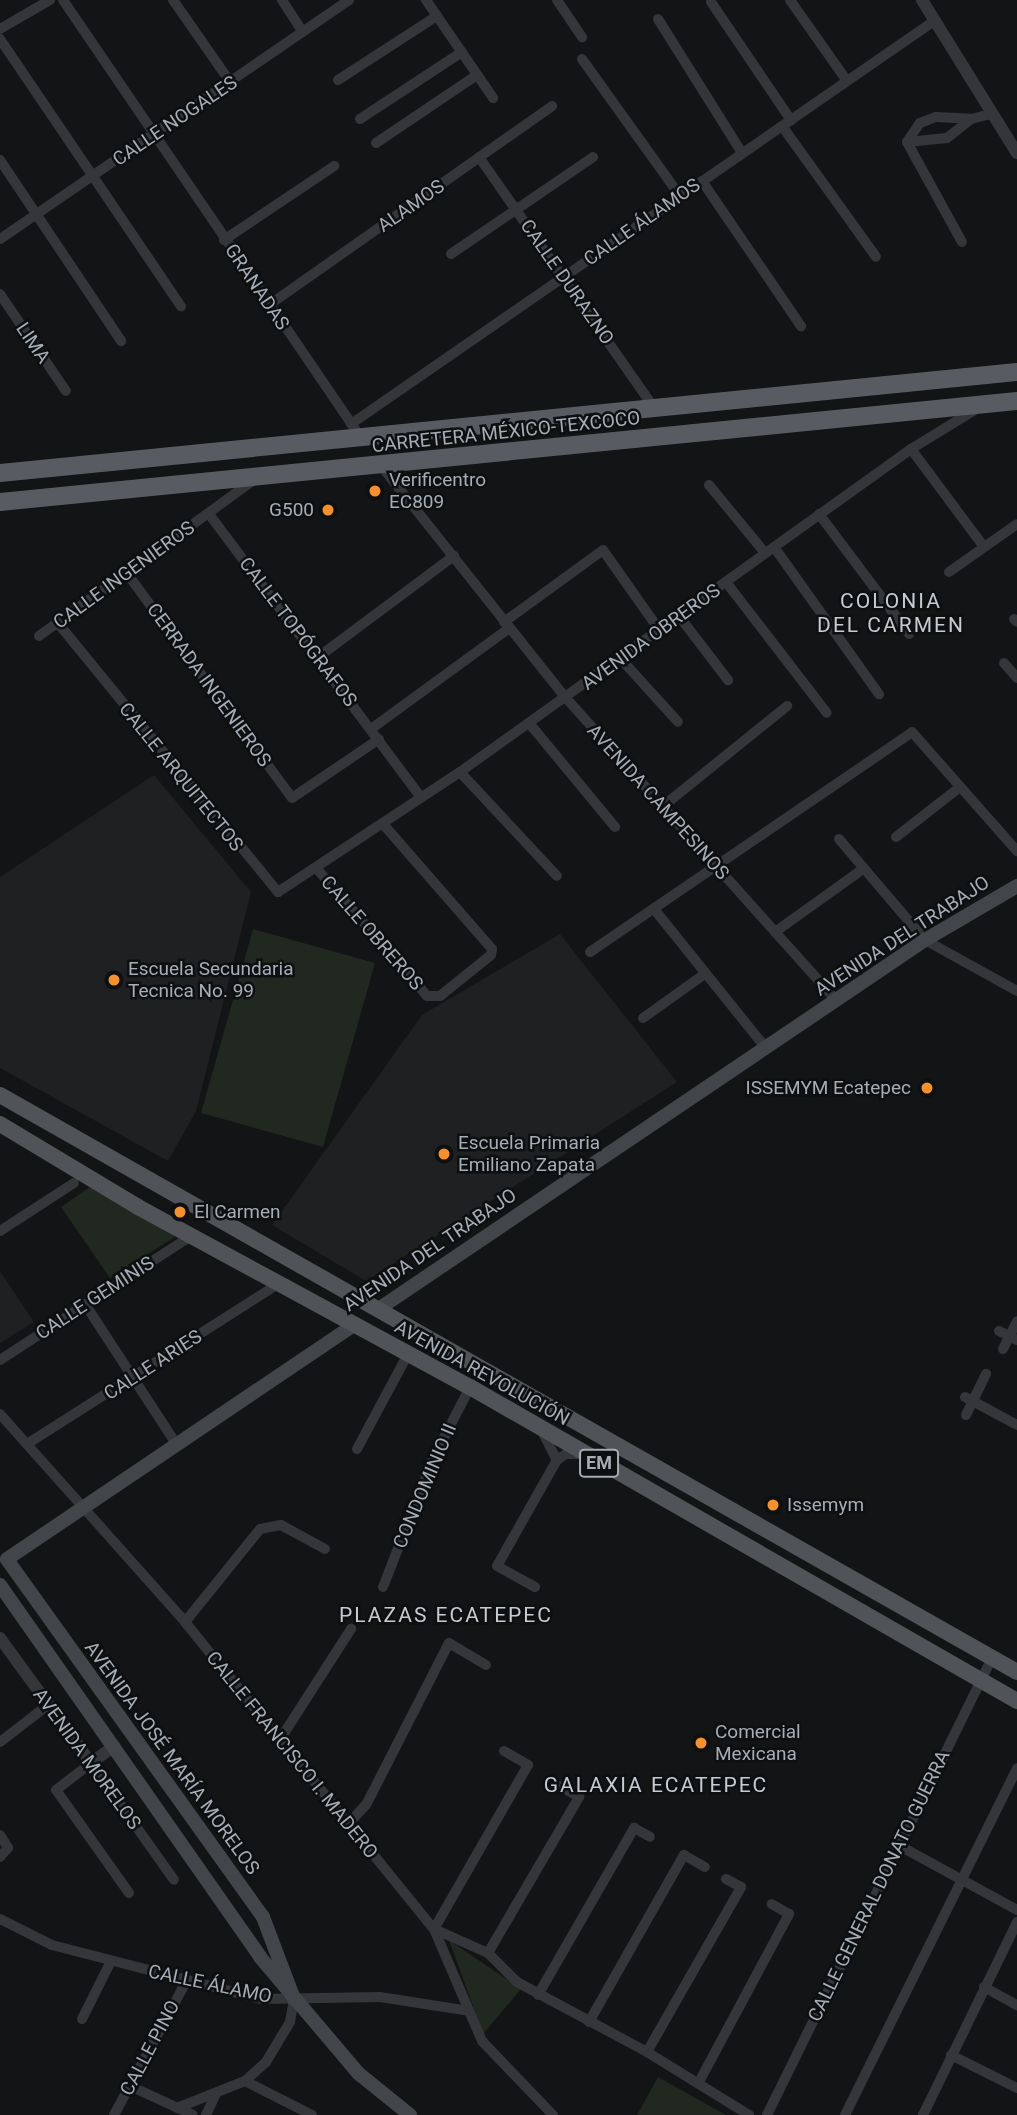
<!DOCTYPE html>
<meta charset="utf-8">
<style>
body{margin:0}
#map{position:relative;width:1017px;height:2115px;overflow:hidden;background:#131415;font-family:Roboto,sans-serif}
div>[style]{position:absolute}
.built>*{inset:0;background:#1f2022}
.green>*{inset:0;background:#202820}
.minor>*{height:10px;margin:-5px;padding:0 5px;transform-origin:5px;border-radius:5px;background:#34363a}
.tertiary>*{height:12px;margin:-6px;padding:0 6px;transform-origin:6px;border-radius:6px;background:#34363a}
.secondary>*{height:14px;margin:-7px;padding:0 7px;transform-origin:7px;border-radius:7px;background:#42464a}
.primary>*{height:16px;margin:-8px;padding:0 8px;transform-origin:8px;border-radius:8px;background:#505459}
.trunk>*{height:18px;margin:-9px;padding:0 9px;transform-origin:9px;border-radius:9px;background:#585c62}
.dots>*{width:19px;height:19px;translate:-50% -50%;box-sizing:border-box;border:4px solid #0e0f10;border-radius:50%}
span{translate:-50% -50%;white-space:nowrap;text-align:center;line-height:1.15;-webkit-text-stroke:5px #0e0f10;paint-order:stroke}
.shield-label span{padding:2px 5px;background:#0e0f10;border:2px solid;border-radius:5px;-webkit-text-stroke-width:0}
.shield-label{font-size:18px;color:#a5adb6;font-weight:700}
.street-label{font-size:19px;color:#a5adb6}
.poi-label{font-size:19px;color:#a5adb6}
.left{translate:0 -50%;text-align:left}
.right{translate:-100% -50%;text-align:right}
.neighbourhood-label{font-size:21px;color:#c6cbd2;letter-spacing:2px}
</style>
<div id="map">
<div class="built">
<i style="clip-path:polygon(154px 775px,251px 892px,196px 1111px,168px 1161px,0 1068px,0 877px)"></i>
<i style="clip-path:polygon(560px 934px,677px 1082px,366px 1281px,272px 1225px,422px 1015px)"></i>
<i style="clip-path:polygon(0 1271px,34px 1322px,0 1343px)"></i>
</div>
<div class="green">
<i style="clip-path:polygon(253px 929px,375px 963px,323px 1147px,201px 1113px)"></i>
<i style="clip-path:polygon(90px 1187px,178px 1235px,110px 1278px,61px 1207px)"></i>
<i style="clip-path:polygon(449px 1940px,521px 1989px,483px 2034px)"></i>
<i style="clip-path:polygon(658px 2077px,726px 2115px,637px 2115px)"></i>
</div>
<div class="minor">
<i style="left:63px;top:0;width:519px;rotate:55.76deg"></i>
<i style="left:173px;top:0;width:101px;rotate:55.1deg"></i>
<i style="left:282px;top:0;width:38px;rotate:57deg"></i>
<i style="left:426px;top:0;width:119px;rotate:55.6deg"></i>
<i style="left:557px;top:0;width:45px;rotate:56deg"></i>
<i style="left:790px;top:0;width:99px;rotate:54.9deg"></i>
<i style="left:711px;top:2px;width:143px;rotate:55.9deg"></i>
<i style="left:658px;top:19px;width:158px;rotate:57.9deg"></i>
<i style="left:0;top:29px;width:58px;rotate:-30.1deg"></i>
<i style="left:0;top:39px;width:323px;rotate:55.9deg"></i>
<i style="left:582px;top:59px;width:168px;rotate:54.4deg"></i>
<i style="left:338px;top:80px;width:118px;rotate:-32.9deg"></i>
<i style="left:360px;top:119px;width:122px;rotate:-33.3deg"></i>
<i style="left:782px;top:126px;width:161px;rotate:54.3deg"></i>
<i style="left:907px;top:142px;width:114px;rotate:61.2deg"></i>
<i style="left:907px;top:142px;width:40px;rotate:-5.7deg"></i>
<i style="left:947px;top:138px;width:31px;rotate:-38deg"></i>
<i style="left:971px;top:119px;width:21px;rotate:-14deg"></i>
<i style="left:907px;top:142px;width:23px;rotate:-56deg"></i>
<i style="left:920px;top:123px;width:17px;rotate:-21deg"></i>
<i style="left:936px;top:117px;width:35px;rotate:3deg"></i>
<i style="left:376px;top:143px;width:122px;rotate:-34deg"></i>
<i style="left:479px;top:157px;width:306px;rotate:55.1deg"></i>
<i style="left:0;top:160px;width:218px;rotate:56.2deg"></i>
<i style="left:702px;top:181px;width:176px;rotate:55.7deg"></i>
<i style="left:0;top:239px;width:423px;rotate:-34.4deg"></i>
<i style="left:224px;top:240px;width:133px;rotate:-33.9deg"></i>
<i style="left:451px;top:254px;width:172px;rotate:-34.3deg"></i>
<i style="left:0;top:294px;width:117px;rotate:55.8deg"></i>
<i style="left:269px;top:305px;width:346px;rotate:-35.1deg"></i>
<i style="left:351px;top:424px;width:709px;rotate:-34.65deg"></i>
<i style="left:911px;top:449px;width:122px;rotate:53.3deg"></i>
<i style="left:382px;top:467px;width:295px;rotate:51.5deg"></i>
<i style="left:566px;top:698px;width:405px;rotate:48.2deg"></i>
<i style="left:709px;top:485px;width:88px;rotate:50.5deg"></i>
<i style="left:209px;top:514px;width:354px;rotate:53.2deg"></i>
<i style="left:819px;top:514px;width:150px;rotate:53.1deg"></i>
<i style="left:774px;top:547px;width:181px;rotate:54.5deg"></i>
<i style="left:126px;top:572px;width:280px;rotate:53.7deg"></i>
<i style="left:292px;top:798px;width:105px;rotate:-34.1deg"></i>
<i style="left:949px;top:572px;width:83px;rotate:-35.2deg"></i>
<i style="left:726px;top:582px;width:165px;rotate:52.4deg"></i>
<i style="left:679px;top:616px;width:81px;rotate:52.6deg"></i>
<i style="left:1014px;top:619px;width:4px;rotate:45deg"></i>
<i style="left:57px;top:622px;width:349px;rotate:50.7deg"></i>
<i style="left:278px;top:892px;width:218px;rotate:-33.4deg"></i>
<i style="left:460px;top:772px;width:555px;rotate:-35.61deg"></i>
<i style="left:911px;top:449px;width:79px;rotate:-31.5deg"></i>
<i style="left:504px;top:622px;width:122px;rotate:-36deg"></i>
<i style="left:603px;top:550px;width:99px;rotate:54.9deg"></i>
<i style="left:39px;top:636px;width:267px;rotate:-36deg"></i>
<i style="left:317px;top:658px;width:171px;rotate:-36.7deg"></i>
<i style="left:620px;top:658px;width:86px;rotate:47.8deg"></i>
<i style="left:1004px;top:663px;width:20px;rotate:49deg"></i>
<i style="left:529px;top:723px;width:135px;rotate:50.4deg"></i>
<i style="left:371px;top:729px;width:170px;rotate:-36.1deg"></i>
<i style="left:460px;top:772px;width:142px;rotate:47deg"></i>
<i style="left:662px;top:807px;width:161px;rotate:-38.9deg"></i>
<i style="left:896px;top:837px;width:81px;rotate:-38deg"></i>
<i style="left:839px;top:839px;width:133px;rotate:49.6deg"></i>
<i style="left:925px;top:940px;width:105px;rotate:29deg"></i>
<i style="left:318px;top:870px;width:167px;rotate:49.1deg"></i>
<i style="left:427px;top:996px;width:13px"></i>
<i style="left:440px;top:996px;width:65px;rotate:-38.8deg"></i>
<i style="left:491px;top:955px;width:6px;rotate:-81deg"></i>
<i style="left:492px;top:949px;width:166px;rotate:-131.1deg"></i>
<i style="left:654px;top:909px;width:177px;rotate:51.2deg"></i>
<i style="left:775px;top:932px;width:108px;rotate:-35.6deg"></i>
<i style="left:590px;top:952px;width:390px;rotate:-34.3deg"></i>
<i style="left:912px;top:732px;width:159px;rotate:48.6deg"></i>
<i style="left:643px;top:1018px;width:77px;rotate:-35.5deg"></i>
<i style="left:0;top:1231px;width:88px;rotate:-33deg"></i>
<i style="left:85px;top:1304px;width:168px;rotate:56.9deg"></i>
<i style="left:999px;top:1331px;width:20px;rotate:27deg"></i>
<i style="left:1003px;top:1349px;width:31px;rotate:-63deg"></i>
<i style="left:0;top:1360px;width:228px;rotate:-33deg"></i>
<i style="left:965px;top:1397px;width:59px;rotate:28.3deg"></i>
<i style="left:0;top:1414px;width:278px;rotate:48.3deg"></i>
<i style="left:185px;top:1622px;width:395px;rotate:51deg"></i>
<i style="left:434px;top:1929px;width:122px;rotate:66.8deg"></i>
<i style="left:482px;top:2041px;width:103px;rotate:46.2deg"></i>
<i style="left:966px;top:1415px;width:46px;rotate:-64deg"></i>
<i style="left:542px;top:1431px;width:33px;rotate:63deg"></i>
<i style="left:27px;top:1444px;width:298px;rotate:-32.5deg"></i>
<i style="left:357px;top:1449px;width:108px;rotate:-61.8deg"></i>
<i style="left:383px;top:1587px;width:135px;rotate:-68.7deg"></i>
<i style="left:432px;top:1461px;width:83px;rotate:-62.8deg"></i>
<i style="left:535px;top:1587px;width:43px;rotate:-151.1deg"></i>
<i style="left:497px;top:1566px;width:122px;rotate:-60.5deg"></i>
<i style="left:557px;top:1460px;width:11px;rotate:-34deg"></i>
<i style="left:566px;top:1454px;width:17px"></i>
<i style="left:185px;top:1622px;width:119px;rotate:-51.1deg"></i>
<i style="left:260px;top:1529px;width:21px;rotate:-11deg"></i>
<i style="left:281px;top:1525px;width:50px;rotate:28.6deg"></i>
<i style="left:281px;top:1738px;width:130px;rotate:-57.3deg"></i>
<i style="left:0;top:1742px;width:61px;rotate:-37.6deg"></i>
<i style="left:504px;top:1751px;width:28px;rotate:30deg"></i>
<i style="left:528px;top:1765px;width:189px;rotate:119.8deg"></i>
<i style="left:434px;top:1929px;width:59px;rotate:24deg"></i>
<i style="left:488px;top:1953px;width:41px;rotate:45deg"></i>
<i style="left:517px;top:1982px;width:148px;rotate:28.3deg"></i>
<i style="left:647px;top:2052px;width:120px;rotate:31.7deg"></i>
<i style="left:348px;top:1824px;width:26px;rotate:-47deg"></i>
<i style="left:366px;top:1805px;width:182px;rotate:-62.9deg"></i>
<i style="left:449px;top:1643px;width:43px;rotate:30.7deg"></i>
<i style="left:0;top:1835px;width:15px;rotate:58deg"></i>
<i style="left:8px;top:1848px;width:12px;rotate:132deg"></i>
<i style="left:898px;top:1845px;width:136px;rotate:28.6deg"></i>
<i style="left:129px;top:1893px;width:126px;rotate:-125.3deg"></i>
<i style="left:56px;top:1790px;width:44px;rotate:-37.6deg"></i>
<i style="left:91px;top:1763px;width:143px;rotate:54.6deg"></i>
<i style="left:0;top:1919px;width:58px;rotate:26.6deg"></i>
<i style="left:52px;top:1945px;width:216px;rotate:14.5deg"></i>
<i style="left:261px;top:1999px;width:119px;rotate:-1deg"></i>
<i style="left:380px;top:1997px;width:90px;rotate:8.9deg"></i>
<i style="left:488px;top:1953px;width:181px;rotate:-59.7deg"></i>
<i style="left:579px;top:1797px;width:22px;rotate:-150deg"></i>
<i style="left:984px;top:1987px;width:38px;rotate:29deg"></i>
<i style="left:538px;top:1995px;width:193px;rotate:-60.1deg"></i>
<i style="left:634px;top:1828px;width:18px;rotate:29deg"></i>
<i style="left:82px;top:2019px;width:65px;rotate:-63.4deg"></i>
<i style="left:589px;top:2022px;width:192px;rotate:-60.4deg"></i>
<i style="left:684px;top:1855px;width:24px;rotate:30deg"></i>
<i style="left:647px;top:2052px;width:190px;rotate:-60.3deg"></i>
<i style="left:741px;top:1887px;width:17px;rotate:-152deg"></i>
<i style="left:951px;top:2055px;width:74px;rotate:26.6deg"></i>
<i style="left:245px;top:2081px;width:75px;rotate:26.9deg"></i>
<i style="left:699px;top:2082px;width:191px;rotate:-61.8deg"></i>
<i style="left:789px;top:1914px;width:20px;rotate:-150deg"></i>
<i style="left:130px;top:2086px;width:69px;rotate:24.7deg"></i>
<i style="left:177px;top:2108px;width:73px;rotate:-21.7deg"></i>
<i style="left:245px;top:2081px;width:28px;rotate:-42deg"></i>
<i style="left:266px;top:2062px;width:47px;rotate:-59deg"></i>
<i style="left:290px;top:2022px;width:23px;rotate:-80deg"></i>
<i style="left:114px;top:2115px;width:151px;rotate:-61.6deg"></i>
<i style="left:206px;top:2115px;width:23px;rotate:-65deg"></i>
<i style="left:767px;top:2115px;width:509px;rotate:-63.79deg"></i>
<i style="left:845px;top:2115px;width:387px;rotate:-63.6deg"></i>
<i style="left:923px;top:2115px;width:215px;rotate:-64deg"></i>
</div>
<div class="tertiary">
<i style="left:922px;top:0;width:180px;rotate:58.2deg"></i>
<i style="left:0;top:1638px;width:155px;rotate:53.9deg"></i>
<i style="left:91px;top:1763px;width:29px;rotate:-36deg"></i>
</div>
<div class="secondary">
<i style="left:380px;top:1308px;width:658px;rotate:-34.03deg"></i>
<i style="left:925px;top:940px;width:107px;rotate:-30.4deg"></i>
<i style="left:0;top:1585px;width:454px;rotate:55deg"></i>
<i style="left:260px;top:1957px;width:152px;rotate:49.8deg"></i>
<i style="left:358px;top:2073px;width:67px;rotate:38.9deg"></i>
<i style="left:294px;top:1999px;width:88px;rotate:-110.7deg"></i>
<i style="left:263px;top:1917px;width:440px;rotate:-125.6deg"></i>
<i style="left:7px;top:1559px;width:417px;rotate:-34deg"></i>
</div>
<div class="primary">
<i style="left:0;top:1095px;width:1169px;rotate:29.57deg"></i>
<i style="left:0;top:1124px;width:161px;rotate:31deg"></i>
<i style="left:138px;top:1207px;width:378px;rotate:28.5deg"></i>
<i style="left:470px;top:1387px;width:631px;rotate:29.86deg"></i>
</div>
<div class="trunk">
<i style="left:0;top:473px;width:1022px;rotate:-5.67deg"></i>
<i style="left:0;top:502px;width:1022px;rotate:-5.67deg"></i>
</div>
<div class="dots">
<i style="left:375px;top:491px;background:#f4902d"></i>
<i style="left:328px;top:510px;background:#f4902d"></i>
<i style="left:114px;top:980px;background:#f4902d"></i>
<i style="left:927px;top:1088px;background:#f4902d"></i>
<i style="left:444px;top:1154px;background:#f4902d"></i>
<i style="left:180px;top:1212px;background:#f4902d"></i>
<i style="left:773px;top:1505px;background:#f4902d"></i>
<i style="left:701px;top:1743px;background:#f4902d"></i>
</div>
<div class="shield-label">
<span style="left:599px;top:1463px">EM</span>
</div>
<div class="street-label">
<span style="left:175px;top:121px;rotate:-34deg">CALLE NOGALES</span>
<span style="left:411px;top:206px;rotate:-35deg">ALAMOS</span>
<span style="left:642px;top:222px;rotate:-35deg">CALLE ÁLAMOS</span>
<span style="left:567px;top:282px;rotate:55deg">CALLE DURAZNO</span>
<span style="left:257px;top:287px;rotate:56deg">GRANADAS</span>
<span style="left:33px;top:343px;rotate:56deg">LIMA</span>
<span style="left:506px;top:432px;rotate:-6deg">CARRETERA MÉXICO-TEXCOCO</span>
<span style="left:124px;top:575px;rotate:-36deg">CALLE INGENIEROS</span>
<span style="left:298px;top:632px;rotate:53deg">CALLE TOPÓGRAFOS</span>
<span style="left:651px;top:637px;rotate:-36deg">AVENIDA OBREROS</span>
<span style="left:209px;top:685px;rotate:54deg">CERRADA INGENIEROS</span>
<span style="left:181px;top:777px;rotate:51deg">CALLE ARQUITECTOS</span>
<span style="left:658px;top:802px;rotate:48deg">AVENIDA CAMPESINOS</span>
<span style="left:372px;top:933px;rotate:49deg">CALLE OBREROS</span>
<span style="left:902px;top:936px;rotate:-33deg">AVENIDA DEL TRABAJO</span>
<span style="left:430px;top:1250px;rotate:-34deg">AVENIDA DEL TRABAJO</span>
<span style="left:95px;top:1298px;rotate:-33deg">CALLE GEMINIS</span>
<span style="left:153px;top:1365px;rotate:-33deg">CALLE ARIES</span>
<span style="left:482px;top:1373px;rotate:29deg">AVENIDA REVOLUCIÓN</span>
<span style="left:425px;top:1486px;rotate:-67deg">CONDOMINIO II</span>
<span style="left:292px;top:1755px;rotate:51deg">CALLE FRANCISCO I. MADERO</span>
<span style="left:172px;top:1758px;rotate:54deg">AVENIDA JOSÉ MARÍA MORELOS</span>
<span style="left:87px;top:1759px;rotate:54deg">AVENIDA MORELOS</span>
<span style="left:879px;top:1886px;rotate:-64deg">CALLE GENERAL DONATO GUERRA</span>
<span style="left:210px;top:1984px;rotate:12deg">CALLE ÁLAMO</span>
<span style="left:150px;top:2048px;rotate:-62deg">CALLE PINO</span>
</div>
<div class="poi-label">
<span class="left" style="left:389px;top:491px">Verificentro<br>EC809</span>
<span class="right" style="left:314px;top:510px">G500</span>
<span class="left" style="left:128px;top:980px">Escuela Secundaria<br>Tecnica No. 99</span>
<span class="right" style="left:911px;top:1088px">ISSEMYM Ecatepec</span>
<span class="left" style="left:458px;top:1154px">Escuela Primaria<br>Emiliano Zapata</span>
<span class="left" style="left:194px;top:1212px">El Carmen</span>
<span class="left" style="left:787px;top:1505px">Issemym</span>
<span class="left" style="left:715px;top:1743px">Comercial<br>Mexicana</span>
</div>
<div class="neighbourhood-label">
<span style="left:891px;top:613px">COLONIA<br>DEL CARMEN</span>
<span style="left:446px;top:1615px">PLAZAS ECATEPEC</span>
<span style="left:656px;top:1785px">GALAXIA ECATEPEC</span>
</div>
</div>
